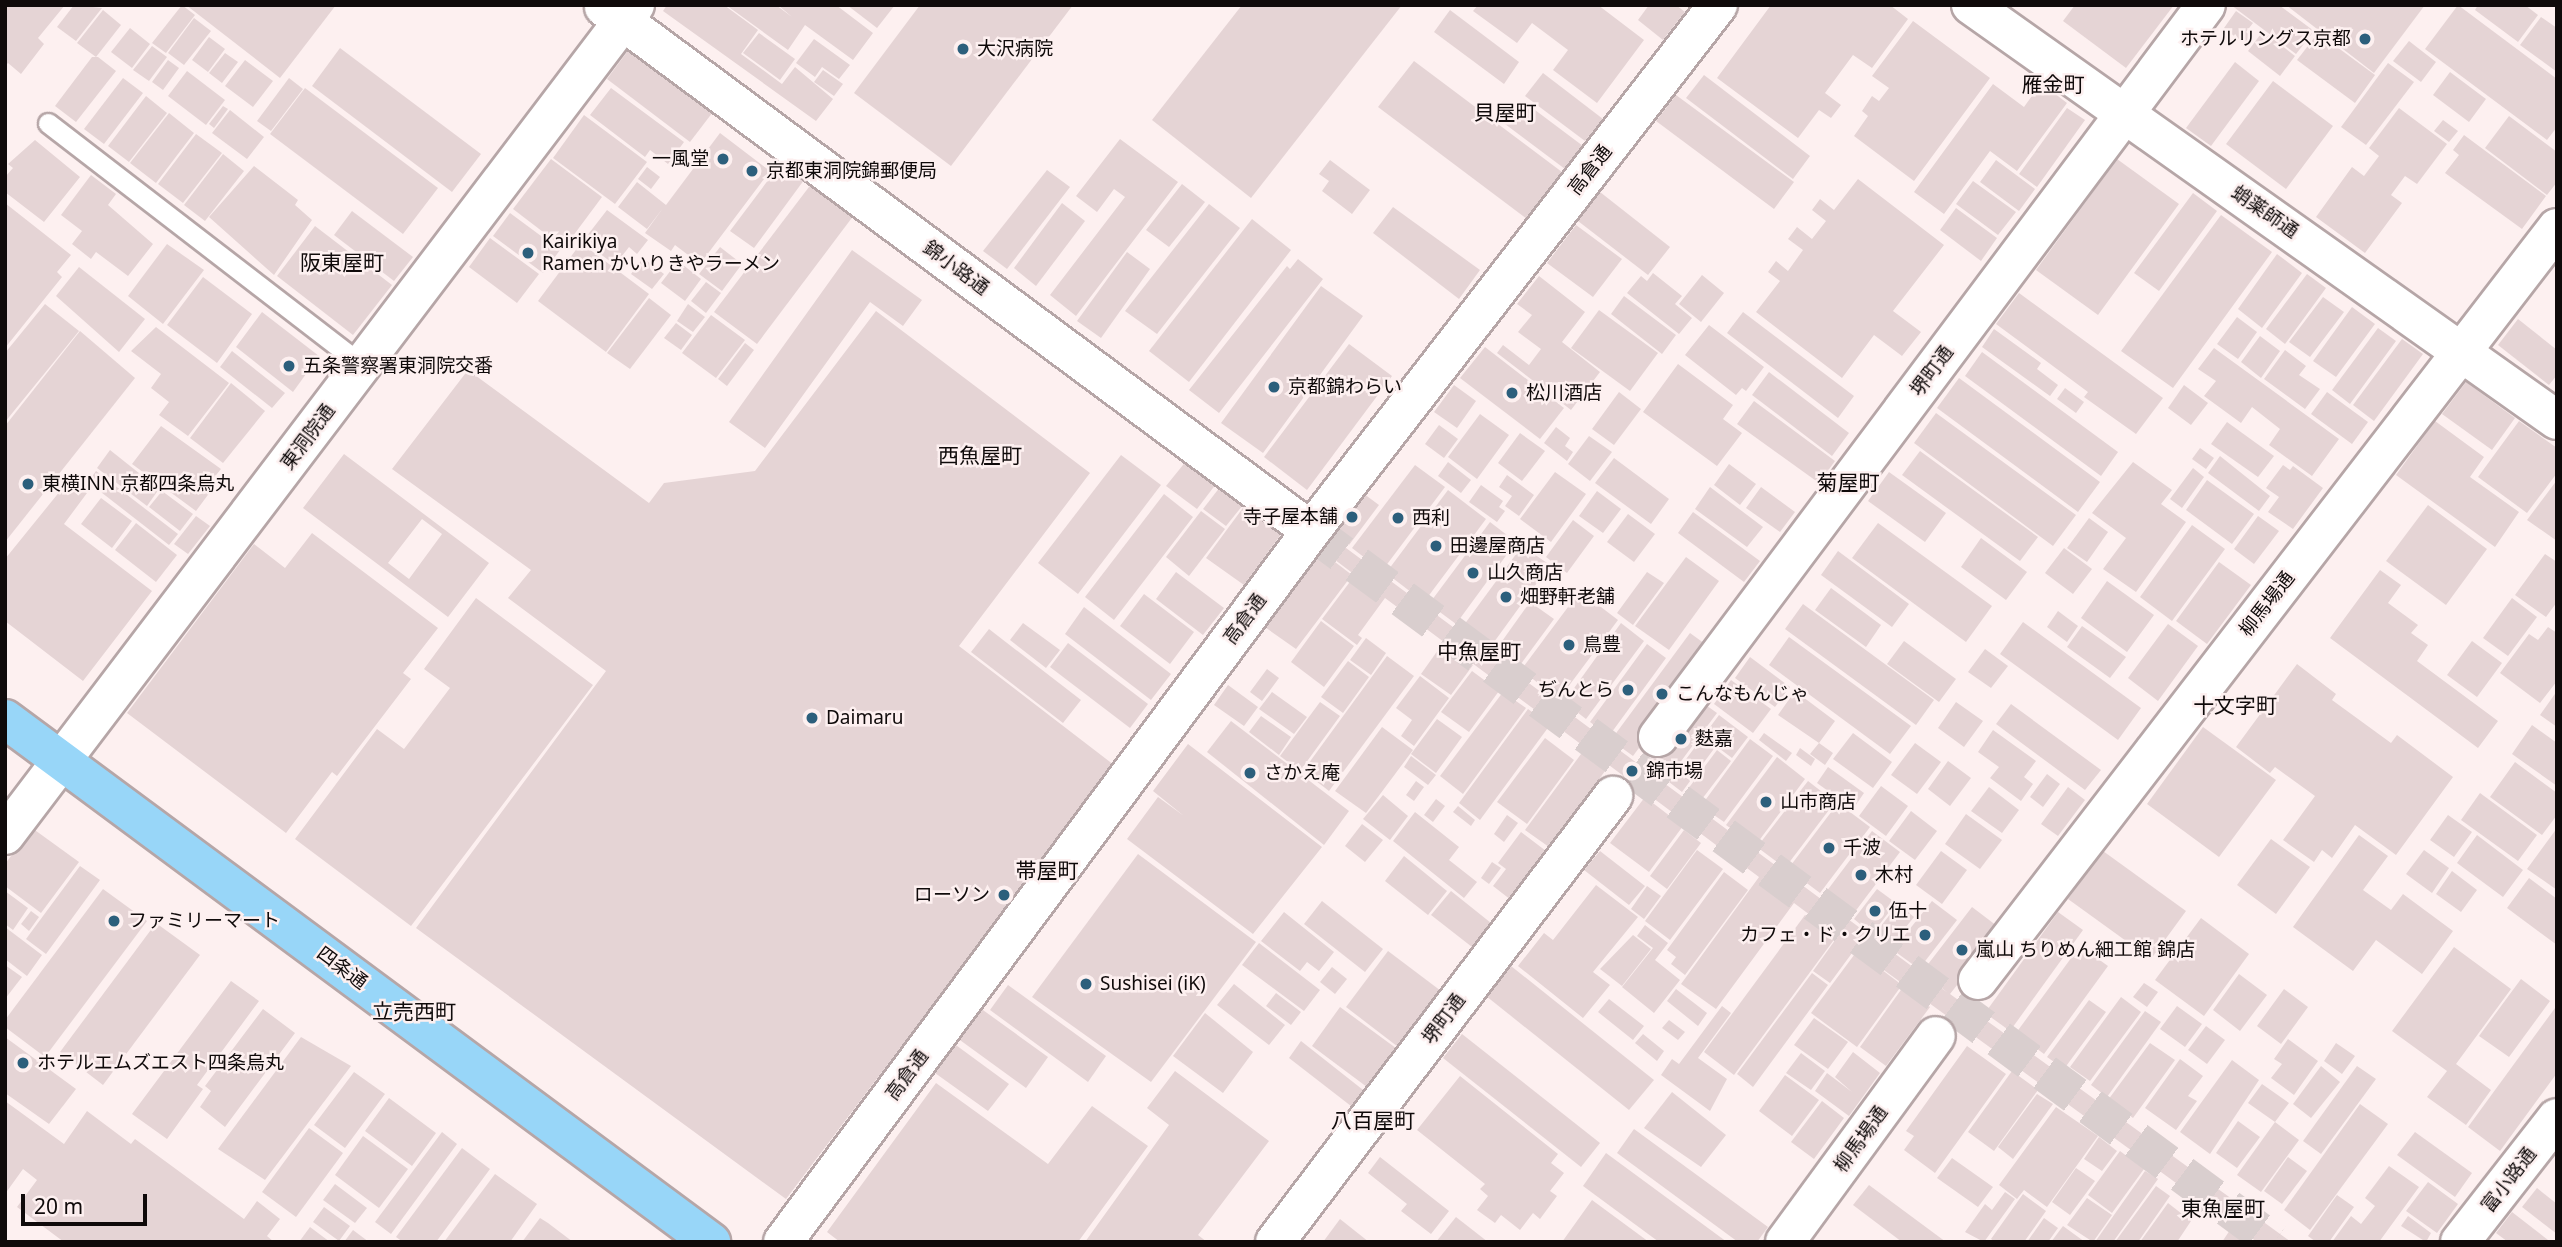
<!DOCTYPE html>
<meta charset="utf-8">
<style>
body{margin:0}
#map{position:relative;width:2562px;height:1247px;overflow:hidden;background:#fdf0f0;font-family:"Noto Sans","Noto Sans JP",sans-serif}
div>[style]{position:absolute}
.building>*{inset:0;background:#e5d4d5}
.street-tunnel>*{height:38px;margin-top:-19px;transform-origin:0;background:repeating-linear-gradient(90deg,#d9cece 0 38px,transparent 0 57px)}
.roads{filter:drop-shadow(2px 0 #b6a6a7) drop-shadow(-2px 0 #b6a6a7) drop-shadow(0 2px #b6a6a7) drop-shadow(0 -2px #b6a6a7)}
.lane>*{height:19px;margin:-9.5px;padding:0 9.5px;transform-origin:9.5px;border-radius:9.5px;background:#fff}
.street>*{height:38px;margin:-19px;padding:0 19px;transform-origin:19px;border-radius:19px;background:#fff}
.primary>*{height:38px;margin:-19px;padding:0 19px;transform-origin:19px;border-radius:19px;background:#98d6f8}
.dots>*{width:19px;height:19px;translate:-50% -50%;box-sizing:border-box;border:4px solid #fdf0f0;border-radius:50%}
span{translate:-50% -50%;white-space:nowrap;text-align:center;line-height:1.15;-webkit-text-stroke:5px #fdf0f0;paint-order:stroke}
.poi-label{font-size:19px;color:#0f0a0a}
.right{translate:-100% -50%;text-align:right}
.left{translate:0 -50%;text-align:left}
.street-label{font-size:19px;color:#0f0a0a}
.neighbourhood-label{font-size:21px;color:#0f0a0a}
.frame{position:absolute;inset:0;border:7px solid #0f0a0a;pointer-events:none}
.scale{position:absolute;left:21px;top:1194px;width:126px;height:32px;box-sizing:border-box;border:4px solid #0f0a0a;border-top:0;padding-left:9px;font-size:21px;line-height:24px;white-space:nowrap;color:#0f0a0a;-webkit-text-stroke:5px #fdf0f0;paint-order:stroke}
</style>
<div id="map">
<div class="building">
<i style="clip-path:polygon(5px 5px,65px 5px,38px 38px,44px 44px,21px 74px,8px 63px,5px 66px)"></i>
<i style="clip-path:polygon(74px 5px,102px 8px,76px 41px,57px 27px)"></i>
<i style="clip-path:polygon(182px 5px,195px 15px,166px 53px,152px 43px)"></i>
<i style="clip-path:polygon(186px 5px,336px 5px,280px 78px)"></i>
<i style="clip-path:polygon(667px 5px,724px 5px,758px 30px,741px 54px,782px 84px,795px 67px,833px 99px,816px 121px,663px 11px)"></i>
<i style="clip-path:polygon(726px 5px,776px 5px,792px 17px,778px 5px,836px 5px,873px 33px,853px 60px,805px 25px,788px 50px)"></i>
<i style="clip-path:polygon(847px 5px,895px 5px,877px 28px)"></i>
<i style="clip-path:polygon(920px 5px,1073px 5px,951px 166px,854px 93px)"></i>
<i style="clip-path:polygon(1242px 5px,1402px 5px,1251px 198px,1152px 120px)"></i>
<i style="clip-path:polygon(1478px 5px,1598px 5px,1644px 40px,1597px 103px,1553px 70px,1568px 50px,1532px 23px,1517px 43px,1473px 11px)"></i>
<i style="clip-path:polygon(1649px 5px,1676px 5px,1685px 12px,1663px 40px,1638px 20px)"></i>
<i style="clip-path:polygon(1771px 5px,1890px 5px,1908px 19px,1872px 68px,1853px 55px,1825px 93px,1841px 105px,1831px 118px,1819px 110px,1798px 138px,1717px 78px)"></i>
<i style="clip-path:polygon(2075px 5px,2174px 5px,2126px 68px,2063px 21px)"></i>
<i style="clip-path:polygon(2231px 5px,2279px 5px,2314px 31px,2296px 54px)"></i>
<i style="clip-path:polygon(2286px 5px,2425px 5px,2374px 73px)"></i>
<i style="clip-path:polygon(2458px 5px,2557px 79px,2557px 127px,2547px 140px,2425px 49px)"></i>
<i style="clip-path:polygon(2478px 5px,2525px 5px,2538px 15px,2518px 42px,2475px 10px)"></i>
<i style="clip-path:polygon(103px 10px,121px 25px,96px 57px,77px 43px)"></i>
<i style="clip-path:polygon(1450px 10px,1519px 62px,1504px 84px,1434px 32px)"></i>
<i style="clip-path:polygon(2236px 11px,2253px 23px,2246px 32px,2253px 38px,2247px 46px,2224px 28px)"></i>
<i style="clip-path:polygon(2541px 17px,2557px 28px,2557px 72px,2520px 45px)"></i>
<i style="clip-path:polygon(194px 18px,211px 31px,184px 65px,168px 53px)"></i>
<i style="clip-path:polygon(1913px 21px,1990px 78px,1914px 181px,1854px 136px,1868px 116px,1862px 111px,1872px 96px,1879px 101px,1889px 88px,1872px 76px)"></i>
<i style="clip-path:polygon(130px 28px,150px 44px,132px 68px,111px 52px)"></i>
<i style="clip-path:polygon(2263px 31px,2295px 56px,2280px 76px,2248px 51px)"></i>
<i style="clip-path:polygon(759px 33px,795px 59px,780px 80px,743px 53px)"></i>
<i style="clip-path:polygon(2318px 33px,2375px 75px,2355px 103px,2297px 60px)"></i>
<i style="clip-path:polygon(209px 37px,225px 49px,208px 72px,192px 60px)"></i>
<i style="clip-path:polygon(814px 39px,850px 65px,839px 79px,822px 67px,815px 77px,796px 63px)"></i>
<i style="clip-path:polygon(2409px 41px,2436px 62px,2421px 82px,2393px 61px)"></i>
<i style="clip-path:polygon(633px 44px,716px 108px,690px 142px,607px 79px)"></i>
<i style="clip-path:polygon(152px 46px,167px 57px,149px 81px,133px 70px)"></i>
<i style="clip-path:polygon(340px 48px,481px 154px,452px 192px,312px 86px)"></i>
<i style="clip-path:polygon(225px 53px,238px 62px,222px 83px,209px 73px)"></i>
<i style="clip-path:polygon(92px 57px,98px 57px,116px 71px,76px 122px,55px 106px)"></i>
<i style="clip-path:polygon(168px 60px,179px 68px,163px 90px,152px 82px)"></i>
<i style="clip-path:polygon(245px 60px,273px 81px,253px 107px,225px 86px)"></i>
<i style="clip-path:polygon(1414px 61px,1562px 172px,1527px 219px,1378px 107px)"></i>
<i style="clip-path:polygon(2235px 62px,2259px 81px,2211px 146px,2186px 128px)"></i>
<i style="clip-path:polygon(2388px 63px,2414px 82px,2366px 145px,2341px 127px)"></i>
<i style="clip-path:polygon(823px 70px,843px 84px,834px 96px,814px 82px)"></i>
<i style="clip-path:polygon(187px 71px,225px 100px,206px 125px,168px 96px)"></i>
<i style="clip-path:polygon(2450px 72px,2486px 99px,2469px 122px,2433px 95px)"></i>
<i style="clip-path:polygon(1543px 73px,1603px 119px,1585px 141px,1525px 96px)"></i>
<i style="clip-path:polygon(1704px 75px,1810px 156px,1793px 179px,1686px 98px)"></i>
<i style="clip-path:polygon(123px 78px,143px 93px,104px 144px,84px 129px)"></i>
<i style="clip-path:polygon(289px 78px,303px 89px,271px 131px,257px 121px)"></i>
<i style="clip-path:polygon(2273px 81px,2333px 126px,2286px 189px,2226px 144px)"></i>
<i style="clip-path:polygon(2041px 83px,2067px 103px,2017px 171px,1990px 151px,1944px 214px,1914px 192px,1993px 84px,2024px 107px)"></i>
<i style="clip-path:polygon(305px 88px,438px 188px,403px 234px,270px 134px)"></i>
<i style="clip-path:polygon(611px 88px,684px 142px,668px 164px,650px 150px,645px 157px,590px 115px)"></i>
<i style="clip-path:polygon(1676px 95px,1794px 182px,1774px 209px,1656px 121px)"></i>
<i style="clip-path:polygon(146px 96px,167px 113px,129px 162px,108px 146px)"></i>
<i style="clip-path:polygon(1523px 101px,1583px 146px,1565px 169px,1505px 124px)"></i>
<i style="clip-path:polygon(223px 106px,228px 109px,214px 128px,209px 124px)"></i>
<i style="clip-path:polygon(2067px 108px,2085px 120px,2037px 187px,2019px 174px)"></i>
<i style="clip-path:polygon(2399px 108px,2447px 144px,2417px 184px,2405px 176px,2391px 195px,2402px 203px,2365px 253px,2316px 217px,2352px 167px,2364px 176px,2379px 156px,2369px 148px)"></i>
<i style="clip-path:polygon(230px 110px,264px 137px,247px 159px,212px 133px)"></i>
<i style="clip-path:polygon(169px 113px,194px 133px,156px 183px,130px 163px)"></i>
<i style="clip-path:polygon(584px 115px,647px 162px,615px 204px,553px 158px)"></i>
<i style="clip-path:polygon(2509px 116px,2557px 152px,2557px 182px,2547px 195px,2485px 148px)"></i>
<i style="clip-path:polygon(2443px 120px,2458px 131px,2449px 142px,2434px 131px)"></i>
<i style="clip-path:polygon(720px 133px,770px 171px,700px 264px,675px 245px,671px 251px,645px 233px,663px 208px,647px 229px,618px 207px,637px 182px,666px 205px)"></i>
<i style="clip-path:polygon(196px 134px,222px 153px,183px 203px,158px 184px)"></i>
<i style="clip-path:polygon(2464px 135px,2546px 196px,2522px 229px,2445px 173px,2459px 155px,2453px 150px)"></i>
<i style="clip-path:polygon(1120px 139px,1178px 182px,1076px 316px,1050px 295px,1125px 197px,1114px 189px,1097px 212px,1076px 196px)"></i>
<i style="clip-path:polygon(35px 140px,80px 177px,44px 222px,5px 192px,5px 177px,13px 168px,8px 164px)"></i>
<i style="clip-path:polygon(223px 154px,244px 171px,205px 221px,184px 205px)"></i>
<i style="clip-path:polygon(551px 159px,602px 197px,564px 248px,513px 209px)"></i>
<i style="clip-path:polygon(784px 159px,807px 176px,754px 248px,730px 231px)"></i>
<i style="clip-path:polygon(2117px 159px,2179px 204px,2098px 315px,2036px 270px)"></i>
<i style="clip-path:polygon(1330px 160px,1370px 190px,1352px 214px,1322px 191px,1329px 181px,1319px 174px)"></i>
<i style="clip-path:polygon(1996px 160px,2035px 189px,2019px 211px,1980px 182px)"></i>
<i style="clip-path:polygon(254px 166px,298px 200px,295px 205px,312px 220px,274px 275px,209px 217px)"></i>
<i style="clip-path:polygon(647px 167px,660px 177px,651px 189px,638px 179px)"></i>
<i style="clip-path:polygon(1047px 170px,1070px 187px,1007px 269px,983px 251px)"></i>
<i style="clip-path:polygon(91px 175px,116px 194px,108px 205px,153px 244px,128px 276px,96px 252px,91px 259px,72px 244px,82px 231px,61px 215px)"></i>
<i style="clip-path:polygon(1858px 179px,1944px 245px,1893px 311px,1921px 332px,1902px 356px,1874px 335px,1842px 378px,1756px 312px,1780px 281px,1768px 272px,1776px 261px,1788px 271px,1803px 250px,1788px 239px,1797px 227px,1812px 239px,1826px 221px,1812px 210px,1820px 199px,1834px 210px)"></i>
<i style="clip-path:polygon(1973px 181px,2016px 212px,1998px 235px,1956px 204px)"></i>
<i style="clip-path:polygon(812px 183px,854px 215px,757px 344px,714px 312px)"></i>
<i style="clip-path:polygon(1182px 184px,1205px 202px,1169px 247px,1146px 230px)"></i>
<i style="clip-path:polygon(1600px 192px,1670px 247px,1648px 275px,1578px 221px)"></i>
<i style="clip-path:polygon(2193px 193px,2217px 211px,2159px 291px,2134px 273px)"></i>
<i style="clip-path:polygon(5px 203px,71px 255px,57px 272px,62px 277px,5px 348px)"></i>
<i style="clip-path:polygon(1062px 203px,1085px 221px,1036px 286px,1014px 268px)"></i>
<i style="clip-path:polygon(1209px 204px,1240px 228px,1157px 334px,1125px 311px)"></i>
<i style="clip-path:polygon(1393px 207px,1480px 270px,1459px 299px,1373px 233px)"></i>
<i style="clip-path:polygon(1956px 208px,1997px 238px,1981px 261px,1940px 230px)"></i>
<i style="clip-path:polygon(607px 210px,648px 240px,637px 254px,629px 247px,615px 265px,583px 241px)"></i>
<i style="clip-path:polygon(352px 211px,413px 257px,394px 281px,334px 235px)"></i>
<i style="clip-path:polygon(510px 213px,560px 250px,543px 273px,493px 236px)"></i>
<i style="clip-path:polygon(2221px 215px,2272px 252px,2173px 388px,2121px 351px)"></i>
<i style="clip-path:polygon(1252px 219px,1291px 250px,1189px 382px,1149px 351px)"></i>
<i style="clip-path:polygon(1576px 225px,1622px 259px,1593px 297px,1547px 263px)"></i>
<i style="clip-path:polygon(315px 226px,392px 285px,353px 335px,277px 276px)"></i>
<i style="clip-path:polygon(490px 238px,539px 274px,517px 303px,469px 267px)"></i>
<i style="clip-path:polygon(581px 243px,649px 294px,606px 352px,538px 301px)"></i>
<i style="clip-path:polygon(167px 244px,204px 270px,163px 324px,128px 296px)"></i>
<i style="clip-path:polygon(720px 247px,742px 264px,722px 291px,699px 274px)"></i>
<i style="clip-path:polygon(852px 250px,922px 300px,903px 326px,870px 302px,765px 448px,729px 422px)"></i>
<i style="clip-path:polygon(1127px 252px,1150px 269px,1101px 338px,1077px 321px)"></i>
<i style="clip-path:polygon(2277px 254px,2302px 273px,2262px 328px,2238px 309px)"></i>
<i style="clip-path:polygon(643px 258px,664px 274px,652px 289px,631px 274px)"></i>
<i style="clip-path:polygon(1298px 259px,1323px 279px,1219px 413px,1189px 390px,1287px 266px,1290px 269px)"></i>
<i style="clip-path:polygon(678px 261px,701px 279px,685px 301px,661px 283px)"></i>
<i style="clip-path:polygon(79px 267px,145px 319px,119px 352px,56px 296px)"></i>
<i style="clip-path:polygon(1653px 273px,1682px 296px,1675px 304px,1692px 318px,1679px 334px,1627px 293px,1641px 276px,1647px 281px)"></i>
<i style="clip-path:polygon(2307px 274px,2326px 288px,2285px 344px,2266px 329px)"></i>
<i style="clip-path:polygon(1702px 275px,1724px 293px,1701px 322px,1679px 304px)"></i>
<i style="clip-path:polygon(1539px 276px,1585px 312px,1562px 342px,1600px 372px,1571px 410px,1497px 353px,1503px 345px,1529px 365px,1541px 349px,1518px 332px,1532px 315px,1517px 304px)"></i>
<i style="clip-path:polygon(203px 277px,252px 314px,217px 363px,167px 325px)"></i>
<i style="clip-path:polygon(706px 282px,721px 293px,706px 313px,691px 301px)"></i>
<i style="clip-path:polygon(1321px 286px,1363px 316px,1263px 453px,1221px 423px)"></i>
<i style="clip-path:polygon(2019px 293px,2163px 398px,2136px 434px,2084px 397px,2088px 392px,1996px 324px)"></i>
<i style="clip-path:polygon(1624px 296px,1676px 335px,1662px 354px,1611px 314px)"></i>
<i style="clip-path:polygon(2323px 297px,2344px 312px,2310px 357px,2289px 342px)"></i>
<i style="clip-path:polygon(649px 298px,671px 315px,630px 369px,607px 353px)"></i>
<i style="clip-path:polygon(45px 304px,79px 331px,5px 422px,5px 353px)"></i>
<i style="clip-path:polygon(688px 304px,705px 317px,693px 332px,677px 321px)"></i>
<i style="clip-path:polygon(2352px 307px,2375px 324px,2336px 377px,2313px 361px)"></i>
<i style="clip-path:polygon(1599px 310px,1658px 353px,1630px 391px,1571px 348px)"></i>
<i style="clip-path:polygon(876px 311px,1090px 473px,959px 646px,1114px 765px,786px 1199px,416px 928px,606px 671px,508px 598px,531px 570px,392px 469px,468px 370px,649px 503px,664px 483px,755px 471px)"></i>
<i style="clip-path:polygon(262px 312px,319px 356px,293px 392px,236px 347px)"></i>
<i style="clip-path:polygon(1743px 312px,1854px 396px,1838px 418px,1727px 333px)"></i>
<i style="clip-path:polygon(711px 315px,745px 340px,716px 378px,682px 353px)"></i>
<i style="clip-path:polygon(2237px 317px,2257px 332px,2238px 359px,2217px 344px)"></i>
<i style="clip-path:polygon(2518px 319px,2557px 350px,2557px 375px,2549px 385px,2498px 345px)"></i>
<i style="clip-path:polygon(676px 323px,692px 335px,681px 350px,664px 338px)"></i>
<i style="clip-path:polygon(1709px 325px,1764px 367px,1746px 391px,1742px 388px,1736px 395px,1685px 355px)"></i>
<i style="clip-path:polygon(156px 327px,229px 383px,188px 436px,159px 415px,169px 402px,151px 388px,161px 374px,131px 351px)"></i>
<i style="clip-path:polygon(2378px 328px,2396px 341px,2350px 404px,2332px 390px)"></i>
<i style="clip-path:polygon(1994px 329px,2041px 363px,2037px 369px,2058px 385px,2050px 396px,1982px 347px)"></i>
<i style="clip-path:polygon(80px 331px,135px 378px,5px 542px,5px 426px)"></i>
<i style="clip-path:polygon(2260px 336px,2280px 351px,2261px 378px,2241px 362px)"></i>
<i style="clip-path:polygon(2402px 339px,2423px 354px,2374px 421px,2353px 405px)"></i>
<i style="clip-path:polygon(745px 343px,754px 350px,727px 386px,718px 379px)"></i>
<i style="clip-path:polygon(1349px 344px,1392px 376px,1307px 490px,1264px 457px)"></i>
<i style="clip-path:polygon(1485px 347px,1564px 408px,1540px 439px,1460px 378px)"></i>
<i style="clip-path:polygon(2214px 348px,2339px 439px,2312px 476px,2269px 445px,2280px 429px,2252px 407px,2241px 423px,2204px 396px,2216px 381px,2198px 369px)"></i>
<i style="clip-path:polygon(2285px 350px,2306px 366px,2299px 375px,2320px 389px,2305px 409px,2264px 379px)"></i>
<i style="clip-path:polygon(232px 351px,285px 393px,272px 408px,220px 367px)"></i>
<i style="clip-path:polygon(1982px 352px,2118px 452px,2101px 476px,1965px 376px)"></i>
<i style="clip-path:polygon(1678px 364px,1733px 405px,1723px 419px,1742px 433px,1717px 466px,1643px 412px)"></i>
<i style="clip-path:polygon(1769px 372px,1849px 433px,1832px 456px,1752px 395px)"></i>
<i style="clip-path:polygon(1959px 378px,2100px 482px,2078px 512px,1937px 408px)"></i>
<i style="clip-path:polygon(2466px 382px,2515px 418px,2492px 450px,2442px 414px)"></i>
<i style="clip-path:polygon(231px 383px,265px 411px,223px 463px,190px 438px)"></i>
<i style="clip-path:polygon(1454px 385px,1476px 401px,1457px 428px,1434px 412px)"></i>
<i style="clip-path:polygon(2184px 385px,2208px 403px,2191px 425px,2168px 408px)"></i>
<i style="clip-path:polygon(2065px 388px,2084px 402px,2076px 413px,2057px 399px)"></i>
<i style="clip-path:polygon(1619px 392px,1641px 409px,1614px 445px,1592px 429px)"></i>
<i style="clip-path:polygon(2327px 392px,2368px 422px,2352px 444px,2311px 414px)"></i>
<i style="clip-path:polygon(1754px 401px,1835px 461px,1819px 483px,1737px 424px)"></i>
<i style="clip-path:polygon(1936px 413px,2076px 515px,2053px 546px,1914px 443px)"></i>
<i style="clip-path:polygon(1480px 414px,1509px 435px,1477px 479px,1448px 457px)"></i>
<i style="clip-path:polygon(2435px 421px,2484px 457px,2470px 477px,2519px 512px,2495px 547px,2396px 475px)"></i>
<i style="clip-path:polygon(2519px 421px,2557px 448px,2557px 473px,2527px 513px,2478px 477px)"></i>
<i style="clip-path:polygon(2227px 422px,2274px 456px,2258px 477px,2211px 444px)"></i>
<i style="clip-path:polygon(1439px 425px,1458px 439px,1444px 458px,1425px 444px)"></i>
<i style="clip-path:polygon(161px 426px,221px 469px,212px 480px,216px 484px,196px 511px,132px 464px)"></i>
<i style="clip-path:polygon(1556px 427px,1570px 438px,1565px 446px,1573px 452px,1567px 461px,1544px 443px)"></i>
<i style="clip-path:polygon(1520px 433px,1545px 451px,1522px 481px,1498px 463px)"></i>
<i style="clip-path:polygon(1589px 436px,1612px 452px,1590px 481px,1568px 464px)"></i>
<i style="clip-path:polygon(2200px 448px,2214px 458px,2206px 469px,2192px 459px)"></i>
<i style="clip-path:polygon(110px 450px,159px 489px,147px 506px,97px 468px)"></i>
<i style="clip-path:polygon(1920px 451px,2038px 537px,2020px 561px,1902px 475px)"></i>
<i style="clip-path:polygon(evenodd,344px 454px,489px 563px,448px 617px,303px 508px,344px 454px,422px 519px,442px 534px,409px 579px,388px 563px,422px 519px)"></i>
<i style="clip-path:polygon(1121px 455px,1161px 485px,1078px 594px,1038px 563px)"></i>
<i style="clip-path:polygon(2220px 456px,2270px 496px,2259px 511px,2208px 473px)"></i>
<i style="clip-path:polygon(1614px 458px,1669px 499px,1651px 524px,1595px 483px)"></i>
<i style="clip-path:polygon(1187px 460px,1216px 484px,1197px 509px,1166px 486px)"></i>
<i style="clip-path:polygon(1448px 462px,1471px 480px,1461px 493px,1438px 476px)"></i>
<i style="clip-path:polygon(2133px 462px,2172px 490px,2161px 504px,2186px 522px,2136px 592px,2103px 569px,2126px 538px,2092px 513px)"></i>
<i style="clip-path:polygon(1729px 464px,1756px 484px,1740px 505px,1714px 485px)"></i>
<i style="clip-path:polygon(1415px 465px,1445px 487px,1382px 571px,1352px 548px)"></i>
<i style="clip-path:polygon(2283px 465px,2290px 470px,2293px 466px,2323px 488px,2293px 529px,2268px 512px,2279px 497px,2266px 488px)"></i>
<i style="clip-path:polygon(2193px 468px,2204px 477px,2182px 508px,2170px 499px)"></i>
<i style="clip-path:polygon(96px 471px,178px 534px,169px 545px,88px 482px)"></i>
<i style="clip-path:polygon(1555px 472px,1586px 494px,1551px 542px,1520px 519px)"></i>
<i style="clip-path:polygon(1889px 472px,1946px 513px,1925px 542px,1868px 501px)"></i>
<i style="clip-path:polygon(1507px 475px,1534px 495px,1519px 516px,1505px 506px,1512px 496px,1499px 487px)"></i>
<i style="clip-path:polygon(69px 480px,87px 493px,64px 524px,152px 591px,83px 681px,5px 621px,5px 559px)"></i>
<i style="clip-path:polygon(2207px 480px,2254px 514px,2232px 544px,2186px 510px)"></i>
<i style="clip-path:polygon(2557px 480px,2557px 541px,2527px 520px)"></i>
<i style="clip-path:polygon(1481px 485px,1503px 501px,1499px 507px,1505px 511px,1497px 522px,1469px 502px)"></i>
<i style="clip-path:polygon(1220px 487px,1243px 505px,1226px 526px,1203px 509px)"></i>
<i style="clip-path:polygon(1710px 487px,1763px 527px,1747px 547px,1695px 509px)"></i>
<i style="clip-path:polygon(1761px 487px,1795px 512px,1780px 532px,1746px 508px)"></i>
<i style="clip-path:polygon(1356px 488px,1379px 505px,1349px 545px,1326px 528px)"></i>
<i style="clip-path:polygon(1448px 490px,1486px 519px,1424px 602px,1386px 573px)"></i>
<i style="clip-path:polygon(162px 491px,193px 514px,180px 531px,149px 507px)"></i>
<i style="clip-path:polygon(1597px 491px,1621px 509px,1603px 533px,1579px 516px)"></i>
<i style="clip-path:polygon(1164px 494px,1193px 517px,1114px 620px,1085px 597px)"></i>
<i style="clip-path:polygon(101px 498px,132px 521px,112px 548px,81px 524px)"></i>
<i style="clip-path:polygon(1248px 501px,1285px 529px,1244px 585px,1206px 558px)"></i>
<i style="clip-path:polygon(2428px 505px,2487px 549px,2446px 605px,2386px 561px)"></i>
<i style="clip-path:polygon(1201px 511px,1225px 529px,1189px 576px,1166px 557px)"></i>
<i style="clip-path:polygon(1693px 512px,1760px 561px,1744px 582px,1678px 533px)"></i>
<i style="clip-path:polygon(1628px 514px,1655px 534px,1634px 562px,1607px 542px)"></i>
<i style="clip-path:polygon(196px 516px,210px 526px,188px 554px,174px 544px)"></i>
<i style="clip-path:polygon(2258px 516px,2279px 531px,2254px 564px,2234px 549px)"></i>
<i style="clip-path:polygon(2089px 518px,2108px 532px,2087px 562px,2067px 548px)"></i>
<i style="clip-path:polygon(1573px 520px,1594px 536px,1567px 573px,1546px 557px)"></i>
<i style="clip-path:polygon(1490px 522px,1516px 542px,1456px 624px,1429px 604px)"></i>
<i style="clip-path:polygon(136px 523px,177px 555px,156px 582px,115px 550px)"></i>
<i style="clip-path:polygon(1878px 523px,1992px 606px,1966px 642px,1852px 558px)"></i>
<i style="clip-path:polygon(2192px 525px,2225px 549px,2172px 621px,2140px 597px)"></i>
<i style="clip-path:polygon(1323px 531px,1948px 993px,1922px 972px,1972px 907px,2001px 929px,1950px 994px,2291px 1242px,2257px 1242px,1855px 949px,1830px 983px,1813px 971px,1838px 936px,1794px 903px,1716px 1009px,1681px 984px,1759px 877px,1385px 598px,1358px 635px,1362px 638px,1357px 645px,1322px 619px,1355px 575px,1314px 544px)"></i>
<i style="clip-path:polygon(312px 533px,438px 628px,403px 673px,411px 679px,337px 776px,332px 772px,286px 833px,127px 713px,254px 544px,285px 568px)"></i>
<i style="clip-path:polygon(1981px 538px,2027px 572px,2006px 600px,1961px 567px)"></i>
<i style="clip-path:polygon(1522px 546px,1550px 565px,1489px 649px,1461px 629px)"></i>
<i style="clip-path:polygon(2064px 548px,2092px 569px,2073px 594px,2045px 573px)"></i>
<i style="clip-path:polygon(1318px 549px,1352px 575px,1296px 649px,1262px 625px)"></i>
<i style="clip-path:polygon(1838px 551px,1909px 604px,1892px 627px,1821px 575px)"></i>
<i style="clip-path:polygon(2545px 554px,2557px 562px,2557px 602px,2546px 617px,2515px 595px)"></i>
<i style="clip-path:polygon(1686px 557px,1719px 581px,1669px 650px,1635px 626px)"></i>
<i style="clip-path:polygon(2219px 562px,2251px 585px,2207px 644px,2176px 621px)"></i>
<i style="clip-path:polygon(2380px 570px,2401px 585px,2388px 603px,2418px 625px,2411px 633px,2428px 645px,2417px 661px,2498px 721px,2478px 748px,2330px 638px)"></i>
<i style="clip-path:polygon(1176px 572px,1224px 608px,1203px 635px,1156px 599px)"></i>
<i style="clip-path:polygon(1647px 572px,1664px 583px,1633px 625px,1617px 613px)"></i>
<i style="clip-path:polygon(2107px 581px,2154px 615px,2127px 652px,2081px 618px)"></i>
<i style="clip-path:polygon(1831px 588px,1881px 625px,1866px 647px,1815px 610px)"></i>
<i style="clip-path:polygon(1580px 591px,1618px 620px,1559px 699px,1521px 670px)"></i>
<i style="clip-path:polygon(1144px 594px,1194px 632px,1170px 664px,1120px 626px)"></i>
<i style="clip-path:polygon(476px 598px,593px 685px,411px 926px,295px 839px,377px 729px,404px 749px,450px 688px,424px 669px)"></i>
<i style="clip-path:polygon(2512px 598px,2537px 617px,2508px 656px,2483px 638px)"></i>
<i style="clip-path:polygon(1530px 602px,1554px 619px,1518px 668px,1495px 651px)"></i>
<i style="clip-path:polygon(1803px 604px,1934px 700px,1916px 725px,1785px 629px)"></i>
<i style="clip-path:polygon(1084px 607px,1171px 674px,1151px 700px,1065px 634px)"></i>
<i style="clip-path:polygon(2058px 611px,2078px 626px,2067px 642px,2047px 627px)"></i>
<i style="clip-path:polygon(1321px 621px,1354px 646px,1324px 687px,1291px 662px)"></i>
<i style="clip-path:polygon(2023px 622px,2141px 708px,2118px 740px,2000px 654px)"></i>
<i style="clip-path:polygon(1023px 623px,1060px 650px,1046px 668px,1010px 640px)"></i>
<i style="clip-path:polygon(1621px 623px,1644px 641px,1586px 719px,1564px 702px)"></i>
<i style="clip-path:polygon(2168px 624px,2198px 646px,2158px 701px,2128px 678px)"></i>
<i style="clip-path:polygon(2082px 626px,2126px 657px,2110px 678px,2067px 647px)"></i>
<i style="clip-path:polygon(2548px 627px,2557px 633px,2557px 681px,2540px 703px,2500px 673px,2529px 634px,2538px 640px)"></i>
<i style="clip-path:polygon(989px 629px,1081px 700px,1063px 723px,971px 652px)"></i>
<i style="clip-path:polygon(1690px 633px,1712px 649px,1633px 756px,1611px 740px)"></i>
<i style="clip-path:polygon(1789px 637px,1911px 726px,1890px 754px,1769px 665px)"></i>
<i style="clip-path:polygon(1366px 638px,1386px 653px,1371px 675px,1350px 660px)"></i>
<i style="clip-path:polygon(1904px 641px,1956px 679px,1939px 702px,1887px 664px)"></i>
<i style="clip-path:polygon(2472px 641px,2502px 663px,2477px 697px,2447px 675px)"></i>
<i style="clip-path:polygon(1068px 643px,1148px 704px,1130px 728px,1050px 667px)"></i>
<i style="clip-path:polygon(1443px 643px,1473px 665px,1451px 695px,1421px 674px)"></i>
<i style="clip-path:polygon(1647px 644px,1666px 658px,1609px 736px,1590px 722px)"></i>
<i style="clip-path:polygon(1985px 649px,2008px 666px,1991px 688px,1968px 672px)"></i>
<i style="clip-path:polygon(1387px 656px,1414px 676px,1329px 791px,1303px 771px)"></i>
<i style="clip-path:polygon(1750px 657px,1790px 687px,1775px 707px,1735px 678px)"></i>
<i style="clip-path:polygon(1348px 661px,1369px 677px,1343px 713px,1321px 697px)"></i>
<i style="clip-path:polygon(2297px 664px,2336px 694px,2332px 700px,2391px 743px,2397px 735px,2453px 777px,2396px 855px,2355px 825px,2332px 858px,2322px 850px,2314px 862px,2283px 840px,2315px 796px,2275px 767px,2270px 773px,2236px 747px)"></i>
<i style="clip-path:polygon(1267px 669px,1279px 678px,1262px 701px,1250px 692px)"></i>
<i style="clip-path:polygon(1472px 671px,1499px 691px,1469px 732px,1441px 712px)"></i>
<i style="clip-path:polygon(1420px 676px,1449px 698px,1414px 746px,1401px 736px,1412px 720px,1396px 708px)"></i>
<i style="clip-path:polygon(1731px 680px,1771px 709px,1753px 733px,1714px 704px)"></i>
<i style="clip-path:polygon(1228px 685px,1258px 707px,1244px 726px,1214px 705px)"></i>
<i style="clip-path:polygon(1795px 691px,1835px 721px,1819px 743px,1833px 753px,1825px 765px,1810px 754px,1819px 743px,1778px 715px)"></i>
<i style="clip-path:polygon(2557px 691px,2557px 727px,2540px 715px)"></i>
<i style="clip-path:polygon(1272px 692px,1307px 717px,1294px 734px,1259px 709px)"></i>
<i style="clip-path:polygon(1503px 692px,1526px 708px,1463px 794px,1440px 776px)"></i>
<i style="clip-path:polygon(1696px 698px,1717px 713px,1667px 780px,1646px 764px)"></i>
<i style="clip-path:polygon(1320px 702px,1340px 716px,1300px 771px,1280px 756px)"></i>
<i style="clip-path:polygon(1956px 702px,1983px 721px,1964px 747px,1938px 728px)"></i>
<i style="clip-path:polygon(2011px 704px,2101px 770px,2085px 790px,1996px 724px)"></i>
<i style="clip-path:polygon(1528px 709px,1550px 725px,1480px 820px,1459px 803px)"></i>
<i style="clip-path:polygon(1719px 715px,1748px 737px,1732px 758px,1716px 746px,1682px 792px,1669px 782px)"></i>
<i style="clip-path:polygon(1261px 716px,1291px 737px,1279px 755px,1249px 732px)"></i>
<i style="clip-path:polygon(1437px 719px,1462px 737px,1436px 773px,1411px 754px)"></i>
<i style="clip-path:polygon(1231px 721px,1349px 811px,1324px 845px,1207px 752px)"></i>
<i style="clip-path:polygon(2532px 725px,2557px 743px,2557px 786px,2512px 754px)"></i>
<i style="clip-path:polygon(1382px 727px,1413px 750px,1366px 813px,1335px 791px)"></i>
<i style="clip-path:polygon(2203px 727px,2276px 780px,2219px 857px,2147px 804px)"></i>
<i style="clip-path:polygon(1993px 730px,2036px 761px,2024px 777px,2033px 784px,2021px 801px,1990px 778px,1999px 767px,1978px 752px)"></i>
<i style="clip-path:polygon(1764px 733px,1792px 753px,1786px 761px,1759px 740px)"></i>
<i style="clip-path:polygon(1853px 733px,1892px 762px,1873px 788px,1833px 759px)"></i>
<i style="clip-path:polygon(1545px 738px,1574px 760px,1527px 824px,1497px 802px)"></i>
<i style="clip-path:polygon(1750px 739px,1773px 756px,1724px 822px,1701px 806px)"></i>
<i style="clip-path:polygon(1915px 743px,1941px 762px,1917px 794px,1891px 775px)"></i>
<i style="clip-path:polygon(1188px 744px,1322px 847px,1253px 934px,1127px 839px,1158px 797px,1184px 816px,1153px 791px)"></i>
<i style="clip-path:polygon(1800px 748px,1815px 759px,1811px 766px,1796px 755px)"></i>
<i style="clip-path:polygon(1584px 750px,1608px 767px,1549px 847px,1525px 830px)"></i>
<i style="clip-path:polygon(1717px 750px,1731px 761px,1699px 803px,1685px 793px)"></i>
<i style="clip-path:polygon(1411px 756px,1436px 775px,1428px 785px,1404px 767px)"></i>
<i style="clip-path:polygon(1777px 757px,1805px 779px,1755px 846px,1726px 825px)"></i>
<i style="clip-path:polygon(1948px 761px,1971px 778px,1950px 806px,1928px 789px)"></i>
<i style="clip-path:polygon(2515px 762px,2557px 793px,2557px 815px,2542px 835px,2490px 797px)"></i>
<i style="clip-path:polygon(1828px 767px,1864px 793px,1853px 809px,1817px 783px)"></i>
<i style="clip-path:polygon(2047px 774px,2060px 784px,2043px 807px,2030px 797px)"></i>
<i style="clip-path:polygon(1416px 781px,1424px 787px,1414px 801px,1406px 795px)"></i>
<i style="clip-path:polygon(1808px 781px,1835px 802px,1785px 868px,1757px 847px)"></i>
<i style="clip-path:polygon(1881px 786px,1908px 806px,1886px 836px,1859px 816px)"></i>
<i style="clip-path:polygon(1989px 787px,2019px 810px,2002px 833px,1971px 811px)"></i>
<i style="clip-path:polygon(2068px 787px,2085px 800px,2058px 836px,2041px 824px)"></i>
<i style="clip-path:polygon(2480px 793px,2537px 835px,2518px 861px,2461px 820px)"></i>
<i style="clip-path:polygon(1383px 795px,1408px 816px,1390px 840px,1363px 819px)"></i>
<i style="clip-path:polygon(1645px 797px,1683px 826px,1649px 872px,1610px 843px)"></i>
<i style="clip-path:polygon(1436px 799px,1445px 806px,1433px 822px,1424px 815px)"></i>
<i style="clip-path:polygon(1838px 803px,1870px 827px,1820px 893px,1788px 869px)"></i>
<i style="clip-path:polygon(1458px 806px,1475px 820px,1471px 826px,1453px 812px)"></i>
<i style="clip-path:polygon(1911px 811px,1937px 831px,1915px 860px,1889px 841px)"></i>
<i style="clip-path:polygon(1415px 812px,1459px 847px,1449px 860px,1477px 882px,1464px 898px,1393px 841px)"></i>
<i style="clip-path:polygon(1966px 814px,2002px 840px,1980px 869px,1945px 844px)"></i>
<i style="clip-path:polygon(1507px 815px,1518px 823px,1504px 842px,1494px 834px)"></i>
<i style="clip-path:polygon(2448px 815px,2472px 832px,2454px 857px,2430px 840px)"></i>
<i style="clip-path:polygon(1362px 824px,1383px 840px,1365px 862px,1345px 846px)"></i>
<i style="clip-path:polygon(32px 828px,79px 862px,41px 913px,5px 886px,5px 864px)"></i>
<i style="clip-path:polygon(2557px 828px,2557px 890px,2527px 869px)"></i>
<i style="clip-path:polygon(1684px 830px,1701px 843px,1667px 889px,1650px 876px)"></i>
<i style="clip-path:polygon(1872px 831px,1900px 852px,1851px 917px,1823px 896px)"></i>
<i style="clip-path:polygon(1521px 832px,1546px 851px,1511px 900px,1493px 886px,1506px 869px,1498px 863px)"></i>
<i style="clip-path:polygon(2359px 835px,2388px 856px,2363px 890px,2391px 910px,2403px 894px,2453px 931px,2422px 974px,2376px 940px,2353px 971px,2293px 927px)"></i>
<i style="clip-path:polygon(2477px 835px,2523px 870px,2503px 897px,2457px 863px)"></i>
<i style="clip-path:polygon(2271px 839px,2310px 867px,2276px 914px,2237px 885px)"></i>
<i style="clip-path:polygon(1697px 850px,1723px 869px,1670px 940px,1645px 921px)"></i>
<i style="clip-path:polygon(2424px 850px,2449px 868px,2432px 893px,2406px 874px)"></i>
<i style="clip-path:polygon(1600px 851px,1645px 886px,1629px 905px,1584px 870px)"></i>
<i style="clip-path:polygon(1941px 851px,1967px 870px,1942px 904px,1916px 885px)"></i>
<i style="clip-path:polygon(2103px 851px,2186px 911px,2151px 959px,2068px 899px)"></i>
<i style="clip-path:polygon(1138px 854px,1256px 942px,1151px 1082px,1032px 997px)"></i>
<i style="clip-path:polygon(1404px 856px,1447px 891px,1428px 915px,1385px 881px)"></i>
<i style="clip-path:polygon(1492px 862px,1501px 868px,1489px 884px,1481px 878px)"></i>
<i style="clip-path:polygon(80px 866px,100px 880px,46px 954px,26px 939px)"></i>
<i style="clip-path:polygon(2452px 871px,2477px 890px,2461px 912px,2436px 894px)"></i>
<i style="clip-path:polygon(1724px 872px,1748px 890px,1685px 975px,1671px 964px,1676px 957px,1667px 950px)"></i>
<i style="clip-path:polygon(2529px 878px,2557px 899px,2557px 945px,2507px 908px)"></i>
<i style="clip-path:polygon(1596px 885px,1638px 917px,1593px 972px,1610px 985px,1583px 1018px,1518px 966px,1544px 933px,1553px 940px)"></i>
<i style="clip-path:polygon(1647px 886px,1661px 896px,1644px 919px,1631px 909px)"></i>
<i style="clip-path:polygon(103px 889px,147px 921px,45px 1057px,5px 1027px,5px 1020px)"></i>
<i style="clip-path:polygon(1877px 889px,1896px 903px,1872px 934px,1854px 919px)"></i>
<i style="clip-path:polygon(5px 891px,28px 908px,13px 930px,5px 924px)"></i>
<i style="clip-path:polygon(1451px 891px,1491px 923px,1472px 947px,1431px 915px)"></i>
<i style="clip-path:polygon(1322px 901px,1383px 949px,1365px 972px,1304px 924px)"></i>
<i style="clip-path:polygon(1932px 901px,1957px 920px,1919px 969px,1893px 950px)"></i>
<i style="clip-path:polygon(1898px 904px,1914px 917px,1890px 947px,1874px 935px)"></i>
<i style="clip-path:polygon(31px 911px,39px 917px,29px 931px,21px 924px)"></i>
<i style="clip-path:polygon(1284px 912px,1334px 952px,1319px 971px,1307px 962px,1300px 971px,1261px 941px)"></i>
<i style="clip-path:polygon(2058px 912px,2083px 930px,2010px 1031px,1985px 1013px)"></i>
<i style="clip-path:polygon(1805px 915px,1836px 937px,1734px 1075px,1704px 1052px)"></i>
<i style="clip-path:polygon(2201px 918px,2249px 954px,2204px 1016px,2155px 980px)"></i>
<i style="clip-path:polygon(156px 923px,200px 955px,103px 1085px,60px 1052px)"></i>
<i style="clip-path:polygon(1645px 925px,1668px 943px,1655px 960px,1680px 980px,1654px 1013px,1622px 987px,1653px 948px,1637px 936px)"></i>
<i style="clip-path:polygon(5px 927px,42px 955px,27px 976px,5px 959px)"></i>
<i style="clip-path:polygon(1633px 935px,1651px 949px,1622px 986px,1600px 969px)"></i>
<i style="clip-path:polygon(1259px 943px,1320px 990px,1304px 1011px,1242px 965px)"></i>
<i style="clip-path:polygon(2080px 946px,2108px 966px,2044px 1054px,2016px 1033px)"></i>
<i style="clip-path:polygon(2454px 947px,2511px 989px,2456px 1064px,2491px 1090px,2466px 1125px,2427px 1097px,2447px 1071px,2392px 1031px)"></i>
<i style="clip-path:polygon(1388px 951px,1449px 997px,1406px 1053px,1346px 1007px)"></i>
<i style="clip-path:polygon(1857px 951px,1902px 985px,1857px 1047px,1811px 1013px)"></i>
<i style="clip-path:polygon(1506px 962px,1654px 1080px,1629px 1110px,1481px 992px)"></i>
<i style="clip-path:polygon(5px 965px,22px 977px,5px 999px)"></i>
<i style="clip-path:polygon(1332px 967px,1347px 979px,1335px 994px,1320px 982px)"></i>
<i style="clip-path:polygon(1812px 973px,1828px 985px,1753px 1087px,1737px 1074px)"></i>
<i style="clip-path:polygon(2239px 974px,2267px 995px,2240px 1031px,2213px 1010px)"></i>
<i style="clip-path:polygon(2521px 979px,2550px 1001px,2509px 1057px,2479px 1036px)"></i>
<i style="clip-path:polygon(231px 981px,259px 1001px,197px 1085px,203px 1089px,167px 1139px,132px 1114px)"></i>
<i style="clip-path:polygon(2144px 983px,2158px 992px,2147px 1007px,2133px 997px)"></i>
<i style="clip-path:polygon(1234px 984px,1285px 1025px,1269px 1045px,1217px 1005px)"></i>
<i style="clip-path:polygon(1008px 985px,1106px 1056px,1088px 1082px,990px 1010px)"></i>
<i style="clip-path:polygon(1903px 987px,1930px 1007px,1886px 1066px,1860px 1047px)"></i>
<i style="clip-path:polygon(1676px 989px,1707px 1013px,1698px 1026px,1667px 1001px)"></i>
<i style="clip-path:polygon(2284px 989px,2308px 1007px,2281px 1044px,2257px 1026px)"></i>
<i style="clip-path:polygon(1276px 993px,1301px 1012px,1291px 1025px,1266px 1006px)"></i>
<i style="clip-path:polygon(2121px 997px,2141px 1012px,2090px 1081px,2070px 1067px)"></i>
<i style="clip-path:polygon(1609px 999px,1644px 1026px,1633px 1040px,1598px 1012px)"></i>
<i style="clip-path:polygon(2089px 1000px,2106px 1012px,2064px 1069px,2047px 1057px)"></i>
<i style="clip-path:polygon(976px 1005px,1048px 1057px,1026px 1088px,953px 1035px)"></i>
<i style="clip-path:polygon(1722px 1006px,1731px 1013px,1698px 1058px,1727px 1079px,1710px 1111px,1661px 1075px,1672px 1059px,1679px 1064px)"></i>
<i style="clip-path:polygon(2177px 1006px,2202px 1024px,2185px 1047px,2160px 1029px)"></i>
<i style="clip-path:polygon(1340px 1007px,1404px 1054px,1375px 1093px,1312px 1046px)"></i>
<i style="clip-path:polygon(2555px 1008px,2557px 1073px,2500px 1151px,2468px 1127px)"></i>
<i style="clip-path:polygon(263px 1009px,295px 1033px,225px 1127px,200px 1107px,211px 1091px,205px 1086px)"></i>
<i style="clip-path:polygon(2145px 1011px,2161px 1022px,2107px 1097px,2091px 1085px)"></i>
<i style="clip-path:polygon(1205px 1013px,1253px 1052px,1223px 1093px,1173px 1056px)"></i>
<i style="clip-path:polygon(1814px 1018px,1848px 1042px,1828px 1069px,1794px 1045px)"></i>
<i style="clip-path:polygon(1669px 1020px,1685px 1032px,1678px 1040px,1662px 1028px)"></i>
<i style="clip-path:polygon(2206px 1026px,2225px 1040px,2207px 1064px,2188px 1050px)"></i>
<i style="clip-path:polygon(1462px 1034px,1600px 1143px,1581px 1167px,1443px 1058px)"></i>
<i style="clip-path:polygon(1643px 1034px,1664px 1051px,1657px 1061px,1635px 1043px)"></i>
<i style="clip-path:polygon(5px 1037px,76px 1089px,49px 1124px,5px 1093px)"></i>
<i style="clip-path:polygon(301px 1037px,351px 1066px,265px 1180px,218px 1149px)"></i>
<i style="clip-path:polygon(2288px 1039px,2318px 1061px,2294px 1095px,2271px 1078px,2282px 1064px,2274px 1059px)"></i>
<i style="clip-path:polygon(949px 1040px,1009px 1084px,988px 1111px,928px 1068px)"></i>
<i style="clip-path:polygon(1301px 1041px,1372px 1097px,1360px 1113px,1289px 1058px)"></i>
<i style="clip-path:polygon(2150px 1043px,2175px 1060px,2133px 1118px,2108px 1100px)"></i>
<i style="clip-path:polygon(2336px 1043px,2355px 1056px,2342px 1074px,2324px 1061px)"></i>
<i style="clip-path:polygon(1967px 1046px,2006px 1074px,1935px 1173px,1904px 1150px,1914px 1136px,1906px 1131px)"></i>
<i style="clip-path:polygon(1853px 1052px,1880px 1073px,1849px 1116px,1815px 1091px,1827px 1073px,1852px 1092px,1835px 1077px)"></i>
<i style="clip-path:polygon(1801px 1053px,1825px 1071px,1811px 1090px,1786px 1073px)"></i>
<i style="clip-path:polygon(2180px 1059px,2203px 1076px,2188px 1096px,2197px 1101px,2176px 1130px,2145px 1108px)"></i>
<i style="clip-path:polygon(2232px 1060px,2259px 1080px,2210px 1154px,2180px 1132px)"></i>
<i style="clip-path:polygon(2321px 1066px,2340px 1082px,2311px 1118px,2293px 1104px)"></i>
<i style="clip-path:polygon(2357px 1066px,2376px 1079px,2321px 1154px,2303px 1141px)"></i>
<i style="clip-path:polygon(1175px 1071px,1269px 1141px,1198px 1235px,1207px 1242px,1085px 1242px,1169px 1125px,1147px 1108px)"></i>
<i style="clip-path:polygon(2012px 1071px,2038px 1090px,1994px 1151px,1968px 1132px)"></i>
<i style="clip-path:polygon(354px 1072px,385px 1094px,345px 1148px,314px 1125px)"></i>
<i style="clip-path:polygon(1785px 1075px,1819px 1100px,1792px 1136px,1759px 1111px)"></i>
<i style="clip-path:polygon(1460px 1076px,1558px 1154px,1551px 1163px,1564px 1173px,1550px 1191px,1557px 1196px,1540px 1219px,1533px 1213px,1520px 1230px,1501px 1215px,1495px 1223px,1477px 1210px,1488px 1196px,1480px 1189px,1485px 1184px,1417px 1130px)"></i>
<i style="clip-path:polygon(936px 1083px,1048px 1164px,1092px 1106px,1148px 1146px,1078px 1242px,840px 1242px,827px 1232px)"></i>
<i style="clip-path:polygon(2262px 1084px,2289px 1103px,2275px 1122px,2248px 1103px)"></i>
<i style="clip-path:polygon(1672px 1092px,1726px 1135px,1701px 1167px,1644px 1128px)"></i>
<i style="clip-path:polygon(2037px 1094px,2053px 1104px,2013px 1159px,1998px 1147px)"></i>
<i style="clip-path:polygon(389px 1098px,436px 1133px,412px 1166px,365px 1131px)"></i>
<i style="clip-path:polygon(5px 1101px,64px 1144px,87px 1111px,131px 1144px,135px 1139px,244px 1219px,257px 1201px,280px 1219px,267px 1236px,274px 1242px,64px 1242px,17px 1207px,37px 1180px,23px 1169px,5px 1194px)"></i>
<i style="clip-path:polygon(1822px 1101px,1844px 1118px,1814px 1159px,1791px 1142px)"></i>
<i style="clip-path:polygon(2360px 1104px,2388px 1124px,2310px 1230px,2284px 1210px)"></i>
<i style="clip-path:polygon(2056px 1107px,2098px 1136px,2047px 1207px,2024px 1190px,2017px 1199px,1999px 1185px)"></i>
<i style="clip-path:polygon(2238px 1121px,2260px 1137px,2237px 1168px,2216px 1153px)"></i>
<i style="clip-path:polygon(2275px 1122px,2299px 1140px,2261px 1192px,2237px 1175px)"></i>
<i style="clip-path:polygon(309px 1128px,343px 1153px,296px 1217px,262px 1192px)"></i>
<i style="clip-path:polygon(1634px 1129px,1768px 1227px,1757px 1242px,1738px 1242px,1617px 1153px)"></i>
<i style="clip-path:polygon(442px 1132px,457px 1144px,391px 1234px,375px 1222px)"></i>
<i style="clip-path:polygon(2415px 1132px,2472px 1173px,2455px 1197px,2397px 1155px)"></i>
<i style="clip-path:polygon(363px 1136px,408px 1169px,379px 1208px,335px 1175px)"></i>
<i style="clip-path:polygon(2099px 1137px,2117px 1151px,2102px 1171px,2084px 1159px)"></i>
<i style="clip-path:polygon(462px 1148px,490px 1169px,436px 1242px,403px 1242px,396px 1237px)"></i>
<i style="clip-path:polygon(2120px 1151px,2144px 1169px,2112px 1213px,2088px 1195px)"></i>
<i style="clip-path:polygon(1606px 1153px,1727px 1242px,1659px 1242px,1583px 1186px)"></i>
<i style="clip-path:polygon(1380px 1157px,1449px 1211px,1431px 1234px,1401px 1211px,1407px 1204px,1368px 1173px)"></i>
<i style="clip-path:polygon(2288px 1157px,2307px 1171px,2282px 1204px,2264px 1191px)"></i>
<i style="clip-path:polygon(1952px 1158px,1993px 1187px,1978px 1207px,1937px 1178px)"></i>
<i style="clip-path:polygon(2389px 1166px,2419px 1187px,2379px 1242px,2332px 1242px,2351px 1216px,2361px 1224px,2375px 1206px,2365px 1198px)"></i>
<i style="clip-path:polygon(2076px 1168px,2095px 1181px,2070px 1215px,2052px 1202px)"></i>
<i style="clip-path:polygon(2145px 1171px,2158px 1179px,2113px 1242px,2095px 1242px)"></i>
<i style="clip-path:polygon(495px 1174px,537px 1204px,510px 1242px,444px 1242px)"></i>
<i style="clip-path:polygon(2428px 1182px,2458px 1204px,2437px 1233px,2406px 1211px)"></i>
<i style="clip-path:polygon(335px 1184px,367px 1208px,355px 1223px,323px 1200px)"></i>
<i style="clip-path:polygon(1869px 1185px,1946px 1242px,1902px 1242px,1853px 1205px)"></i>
<i style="clip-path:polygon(2156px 1186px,2170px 1196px,2138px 1242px,2115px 1242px)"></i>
<i style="clip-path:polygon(2537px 1188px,2557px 1204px,2557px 1234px,2522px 1207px)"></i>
<i style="clip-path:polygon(2005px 1192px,2015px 1199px,1984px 1242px,1965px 1232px,1985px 1204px,1992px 1210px)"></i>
<i style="clip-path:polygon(2023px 1194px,2046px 1211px,2024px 1242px,1995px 1242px,1991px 1239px)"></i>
<i style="clip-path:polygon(2337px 1195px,2354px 1207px,2329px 1242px,2316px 1242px,2308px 1236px)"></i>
<i style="clip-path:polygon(2087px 1198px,2112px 1215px,2093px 1242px,2067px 1225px)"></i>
<i style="clip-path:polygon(1592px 1200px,1649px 1242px,1562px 1242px)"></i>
<i style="clip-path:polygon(2168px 1203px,2191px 1221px,2177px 1242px,2140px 1242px)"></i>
<i style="clip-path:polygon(324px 1207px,350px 1226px,339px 1241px,313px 1222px)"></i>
<i style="clip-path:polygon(2512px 1212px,2548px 1240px,2547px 1242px,2508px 1242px,2496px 1233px)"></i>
<i style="clip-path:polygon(2408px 1216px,2431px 1233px,2426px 1242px,2401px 1226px)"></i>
<i style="clip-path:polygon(1456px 1217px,1488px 1242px,1436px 1242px)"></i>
<i style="clip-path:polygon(540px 1218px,548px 1223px,573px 1242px,522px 1242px)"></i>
<i style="clip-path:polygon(2044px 1218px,2058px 1228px,2048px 1242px,2027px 1242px)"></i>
<i style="clip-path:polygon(1340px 1219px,1369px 1242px,1323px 1242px)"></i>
<i style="clip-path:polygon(2063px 1226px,2085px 1242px,2051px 1242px)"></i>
<i style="clip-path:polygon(310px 1227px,330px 1242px,299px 1242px)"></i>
<i style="clip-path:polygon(353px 1230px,369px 1242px,344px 1242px)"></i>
<i style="clip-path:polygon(2230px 1230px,2246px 1242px,2222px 1242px)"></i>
</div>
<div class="street-tunnel">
<i style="left:1311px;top:531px;width:1197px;rotate:36.44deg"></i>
</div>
<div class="roads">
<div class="lane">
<i style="left:48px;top:123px;width:396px;rotate:37.6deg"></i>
</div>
<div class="street">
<i style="left:1971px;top:5px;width:718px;rotate:35.31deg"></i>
<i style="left:604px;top:7px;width:880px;rotate:36.54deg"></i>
<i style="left:1658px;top:737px;width:914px;rotate:-53.18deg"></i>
<i style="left:5px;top:835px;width:1042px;rotate:-52.8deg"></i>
<i style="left:1978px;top:980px;width:949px;rotate:-52.41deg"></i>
<i style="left:783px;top:1242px;width:886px;rotate:-53.4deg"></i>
<i style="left:1311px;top:531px;width:665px;rotate:-52.27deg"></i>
<i style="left:1275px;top:1242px;width:560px;rotate:-52.84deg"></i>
<i style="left:1785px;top:1242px;width:255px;rotate:-53.8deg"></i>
<i style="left:2460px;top:1242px;width:157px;rotate:-52deg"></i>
</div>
<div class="primary">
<i style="left:5px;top:719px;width:879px;rotate:36.53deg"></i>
</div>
</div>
<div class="dots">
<i style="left:2365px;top:39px;background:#2c5f7c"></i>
<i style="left:963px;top:49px;background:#2c5f7c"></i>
<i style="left:723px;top:159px;background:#2c5f7c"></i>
<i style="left:752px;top:171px;background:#2c5f7c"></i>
<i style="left:528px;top:253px;background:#2c5f7c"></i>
<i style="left:289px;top:366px;background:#2c5f7c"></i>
<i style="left:1274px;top:387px;background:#2c5f7c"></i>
<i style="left:1512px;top:393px;background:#2c5f7c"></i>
<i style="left:28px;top:484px;background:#2c5f7c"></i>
<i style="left:1352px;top:517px;background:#2c5f7c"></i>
<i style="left:1398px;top:518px;background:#2c5f7c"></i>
<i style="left:1436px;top:546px;background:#2c5f7c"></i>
<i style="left:1473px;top:573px;background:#2c5f7c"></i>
<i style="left:1506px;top:597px;background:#2c5f7c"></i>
<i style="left:1569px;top:645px;background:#2c5f7c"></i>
<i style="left:1628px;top:690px;background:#2c5f7c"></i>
<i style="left:1662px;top:694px;background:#2c5f7c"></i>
<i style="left:812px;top:718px;background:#2c5f7c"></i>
<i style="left:1681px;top:739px;background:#2c5f7c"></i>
<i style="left:1632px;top:771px;background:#2c5f7c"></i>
<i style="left:1250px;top:773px;background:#2c5f7c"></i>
<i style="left:1766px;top:802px;background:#2c5f7c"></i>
<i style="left:1829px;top:848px;background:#2c5f7c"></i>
<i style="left:1861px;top:875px;background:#2c5f7c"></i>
<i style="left:1004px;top:895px;background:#2c5f7c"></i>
<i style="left:1875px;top:911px;background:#2c5f7c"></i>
<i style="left:114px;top:921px;background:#2c5f7c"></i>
<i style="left:1925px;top:935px;background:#2c5f7c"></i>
<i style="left:1962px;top:950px;background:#2c5f7c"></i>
<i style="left:1086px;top:984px;background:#2c5f7c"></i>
<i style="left:23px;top:1063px;background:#2c5f7c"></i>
</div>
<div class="poi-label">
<span class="right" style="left:2351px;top:39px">ホテルリングス京都</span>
<span class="left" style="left:977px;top:49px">大沢病院</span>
<span class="right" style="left:709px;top:159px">一風堂</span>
<span class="left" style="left:766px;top:171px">京都東洞院錦郵便局</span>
<span class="left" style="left:542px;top:253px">Kairikiya<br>Ramen かいりきやラーメン</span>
<span class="left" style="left:303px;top:366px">五条警察署東洞院交番</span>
<span class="left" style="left:1288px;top:387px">京都錦わらい</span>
<span class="left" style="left:1526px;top:393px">松川酒店</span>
<span class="left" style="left:42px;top:484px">東横INN 京都四条烏丸</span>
<span class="right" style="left:1338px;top:517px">寺子屋本舗</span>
<span class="left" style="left:1412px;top:518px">西利</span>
<span class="left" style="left:1450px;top:546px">田邊屋商店</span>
<span class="left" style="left:1487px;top:573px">山久商店</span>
<span class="left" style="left:1520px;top:597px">畑野軒老舗</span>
<span class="left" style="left:1583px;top:645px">鳥豊</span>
<span class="right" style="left:1614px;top:690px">ぢんとら</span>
<span class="left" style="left:1676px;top:694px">こんなもんじゃ</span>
<span class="left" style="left:826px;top:718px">Daimaru</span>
<span class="left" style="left:1695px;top:739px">麩嘉</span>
<span class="left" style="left:1646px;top:771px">錦市場</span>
<span class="left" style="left:1264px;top:773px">さかえ庵</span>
<span class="left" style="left:1780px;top:802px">山市商店</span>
<span class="left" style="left:1843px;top:848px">千波</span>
<span class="left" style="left:1875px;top:875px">木村</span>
<span class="right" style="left:990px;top:895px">ローソン</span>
<span class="left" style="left:1889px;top:911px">伍十</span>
<span class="left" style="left:128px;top:921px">ファミリーマート</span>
<span class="right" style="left:1911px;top:935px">カフェ・ド・クリエ</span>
<span class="left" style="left:1976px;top:950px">嵐山 ちりめん細工館 錦店</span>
<span class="left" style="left:1100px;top:984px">Sushisei (iK)</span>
<span class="left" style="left:37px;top:1063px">ホテルエムズエスト四条烏丸</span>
</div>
<div class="street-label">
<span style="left:1590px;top:170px;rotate:-52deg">高倉通</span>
<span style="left:2265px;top:212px;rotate:35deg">蛸薬師通</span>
<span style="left:956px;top:268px;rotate:37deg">錦小路通</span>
<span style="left:1932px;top:371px;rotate:-53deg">堺町通</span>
<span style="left:308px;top:437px;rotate:-53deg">東洞院通</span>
<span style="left:2267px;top:604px;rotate:-52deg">柳馬場通</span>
<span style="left:1245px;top:619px;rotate:-53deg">高倉通</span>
<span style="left:342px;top:968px;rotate:37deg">四条通</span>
<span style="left:1444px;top:1019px;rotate:-53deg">堺町通</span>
<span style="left:907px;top:1075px;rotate:-53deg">高倉通</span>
<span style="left:1861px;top:1139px;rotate:-54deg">柳馬場通</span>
<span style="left:2509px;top:1180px;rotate:-52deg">富小路通</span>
</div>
<div class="neighbourhood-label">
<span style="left:2053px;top:84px">雁金町</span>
<span style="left:1505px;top:112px">貝屋町</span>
<span style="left:342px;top:262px">阪東屋町</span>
<span style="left:980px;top:455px">西魚屋町</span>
<span style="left:1848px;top:482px">菊屋町</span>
<span style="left:1479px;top:651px">中魚屋町</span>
<span style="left:2235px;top:705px">十文字町</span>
<span style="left:1047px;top:870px">帯屋町</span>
<span style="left:414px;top:1011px">立売西町</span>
<span style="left:1373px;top:1120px">八百屋町</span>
<span style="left:2223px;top:1208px">東魚屋町</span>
</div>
<div class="frame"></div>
<div class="scale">20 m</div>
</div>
